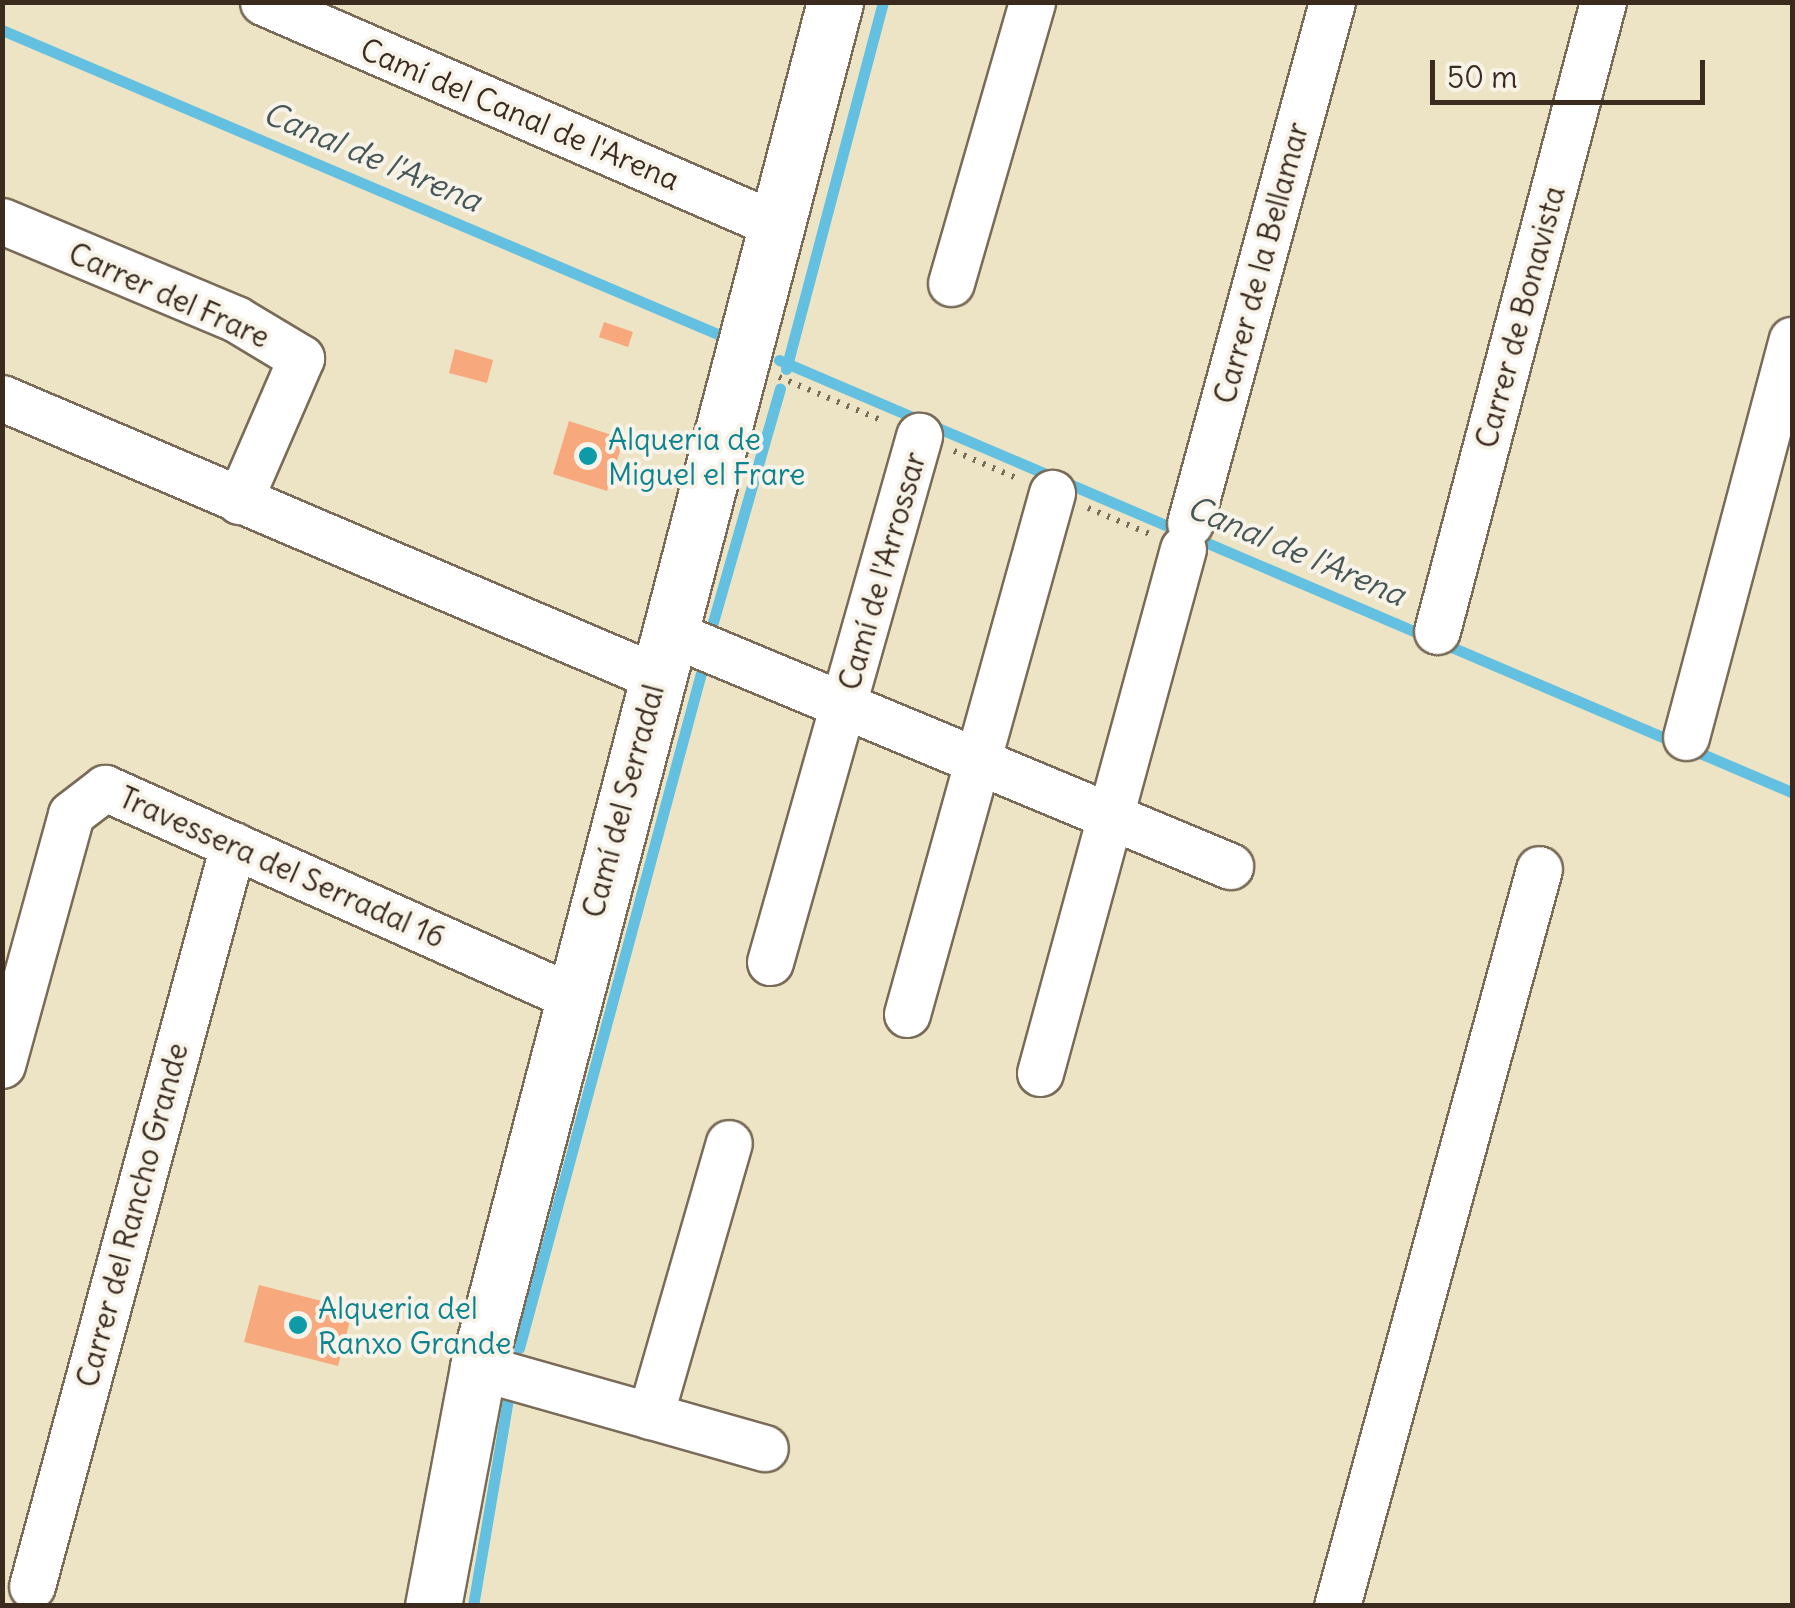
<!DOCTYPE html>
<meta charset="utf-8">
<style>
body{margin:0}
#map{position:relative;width:1795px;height:1608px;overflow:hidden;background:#ede4c5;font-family:Delius,sans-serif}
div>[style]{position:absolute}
.stream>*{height:11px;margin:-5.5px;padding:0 5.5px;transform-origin:5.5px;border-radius:5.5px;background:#63c0e1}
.building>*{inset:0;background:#f7a87d}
.path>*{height:6px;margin-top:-3px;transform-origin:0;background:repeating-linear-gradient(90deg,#796b58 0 2.5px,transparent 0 10.5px)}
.roads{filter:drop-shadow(2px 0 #796b58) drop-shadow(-2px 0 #796b58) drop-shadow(0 2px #796b58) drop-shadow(0 -2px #796b58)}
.minor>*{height:45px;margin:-22.5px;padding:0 22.5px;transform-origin:22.5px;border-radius:22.5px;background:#fff}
.tertiary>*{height:55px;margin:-27.5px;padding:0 27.5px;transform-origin:27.5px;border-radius:27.5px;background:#fff}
.dots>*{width:28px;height:28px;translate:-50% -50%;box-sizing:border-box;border:5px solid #f7f3e8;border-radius:50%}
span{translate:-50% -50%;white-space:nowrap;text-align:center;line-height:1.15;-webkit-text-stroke:8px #f7f3e8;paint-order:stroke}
.street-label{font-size:30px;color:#3b2a1e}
.culture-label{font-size:30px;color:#0d838f}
.left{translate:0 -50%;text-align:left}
.water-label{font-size:32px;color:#475758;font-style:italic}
.frame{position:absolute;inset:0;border:5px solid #3b2a1e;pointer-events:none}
.scale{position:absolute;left:1430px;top:60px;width:275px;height:45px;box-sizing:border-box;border:5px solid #3b2a1e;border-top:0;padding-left:12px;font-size:30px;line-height:35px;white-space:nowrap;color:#3b2a1e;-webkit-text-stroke:8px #f7f3e8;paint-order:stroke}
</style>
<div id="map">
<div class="stream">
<i style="left:2px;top:30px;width:780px;rotate:23.02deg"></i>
<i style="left:779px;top:360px;width:702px;rotate:23.13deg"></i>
<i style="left:786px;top:369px;width:380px;rotate:-75.2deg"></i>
<i style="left:713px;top:622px;width:243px;rotate:-74deg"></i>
<i style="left:1442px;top:643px;width:380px;rotate:23.1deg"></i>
<i style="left:519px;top:1348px;width:699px;rotate:-74.91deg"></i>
<i style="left:473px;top:1606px;width:210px;rotate:-80.4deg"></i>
</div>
<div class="building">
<i style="clip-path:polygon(604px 322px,633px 332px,628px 347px,599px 337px)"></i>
<i style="clip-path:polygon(455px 349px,493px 360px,487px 383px,449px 373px)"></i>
<i style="clip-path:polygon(569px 421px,624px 439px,607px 491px,553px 474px)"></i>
<i style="clip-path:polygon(259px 1285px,353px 1309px,338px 1366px,244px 1342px)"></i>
</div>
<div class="path">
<i style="left:779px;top:377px;width:113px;rotate:22.9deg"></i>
<i style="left:954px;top:451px;width:68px;rotate:23.5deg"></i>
<i style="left:1088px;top:508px;width:67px;rotate:22.8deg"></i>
</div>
<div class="roads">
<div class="minor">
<i style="left:263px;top:2px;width:559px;rotate:23.49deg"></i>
<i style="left:2px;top:221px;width:254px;rotate:22.7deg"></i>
<i style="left:236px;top:319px;width:76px;rotate:31deg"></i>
<i style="left:301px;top:358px;width:156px;rotate:113.4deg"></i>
<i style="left:951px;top:283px;width:292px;rotate:-73.9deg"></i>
<i style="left:2px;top:398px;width:711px;rotate:23.1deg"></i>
<i style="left:1190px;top:523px;width:540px;rotate:-74.75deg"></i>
<i style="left:1437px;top:631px;width:651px;rotate:-75.22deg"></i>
<i style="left:668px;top:632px;width:609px;rotate:22.61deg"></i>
<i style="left:1686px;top:737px;width:411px;rotate:-75.1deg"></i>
<i style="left:770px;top:962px;width:547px;rotate:-74.18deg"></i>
<i style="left:907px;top:1014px;width:541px;rotate:-74.45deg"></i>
<i style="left:2px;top:1065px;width:260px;rotate:-74.6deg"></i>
<i style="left:71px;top:814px;width:43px;rotate:-37.4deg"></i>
<i style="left:105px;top:788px;width:512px;rotate:24.11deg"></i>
<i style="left:1040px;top:1073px;width:543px;rotate:-74.74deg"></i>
<i style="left:478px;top:1367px;width:298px;rotate:15.8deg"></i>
<i style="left:650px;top:1416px;width:284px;rotate:-73.9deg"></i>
<i style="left:32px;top:1586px;width:768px;rotate:-74.82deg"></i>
<i style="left:1337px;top:1606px;width:764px;rotate:-74.67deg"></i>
</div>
<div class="tertiary">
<i style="left:433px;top:1606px;width:243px;rotate:-79.3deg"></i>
<i style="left:478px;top:1367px;width:1411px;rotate:-75.34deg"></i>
</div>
</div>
<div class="dots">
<i style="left:588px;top:456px;background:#0f9aa8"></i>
<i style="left:298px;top:1325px;background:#0f9aa8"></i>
</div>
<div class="street-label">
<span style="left:520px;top:114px;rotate:23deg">Camí del Canal de l'Arena</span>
<span style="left:1261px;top:263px;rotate:-75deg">Carrer de la Bellamar</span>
<span style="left:169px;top:295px;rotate:24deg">Carrer del Frare</span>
<span style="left:1520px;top:317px;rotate:-75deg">Carrer de Bonavista</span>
<span style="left:882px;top:571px;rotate:-74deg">Camí de l'Arrossar</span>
<span style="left:623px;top:801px;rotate:-75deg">Camí del Serradal</span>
<span style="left:282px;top:867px;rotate:24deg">Travessera del Serradal 16</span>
<span style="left:132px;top:1215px;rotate:-75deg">Carrer del Rancho Grande</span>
</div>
<div class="culture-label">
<span class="left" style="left:608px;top:456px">Alqueria de<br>Miguel el Frare</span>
<span class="left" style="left:318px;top:1325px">Alqueria del<br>Ranxo Grande</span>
</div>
<div class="water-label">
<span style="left:372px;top:157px;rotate:23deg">Canal de l'Arena</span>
<span style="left:1296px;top:551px;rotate:23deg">Canal de l'Arena</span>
</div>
<div class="frame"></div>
<div class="scale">50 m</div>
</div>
